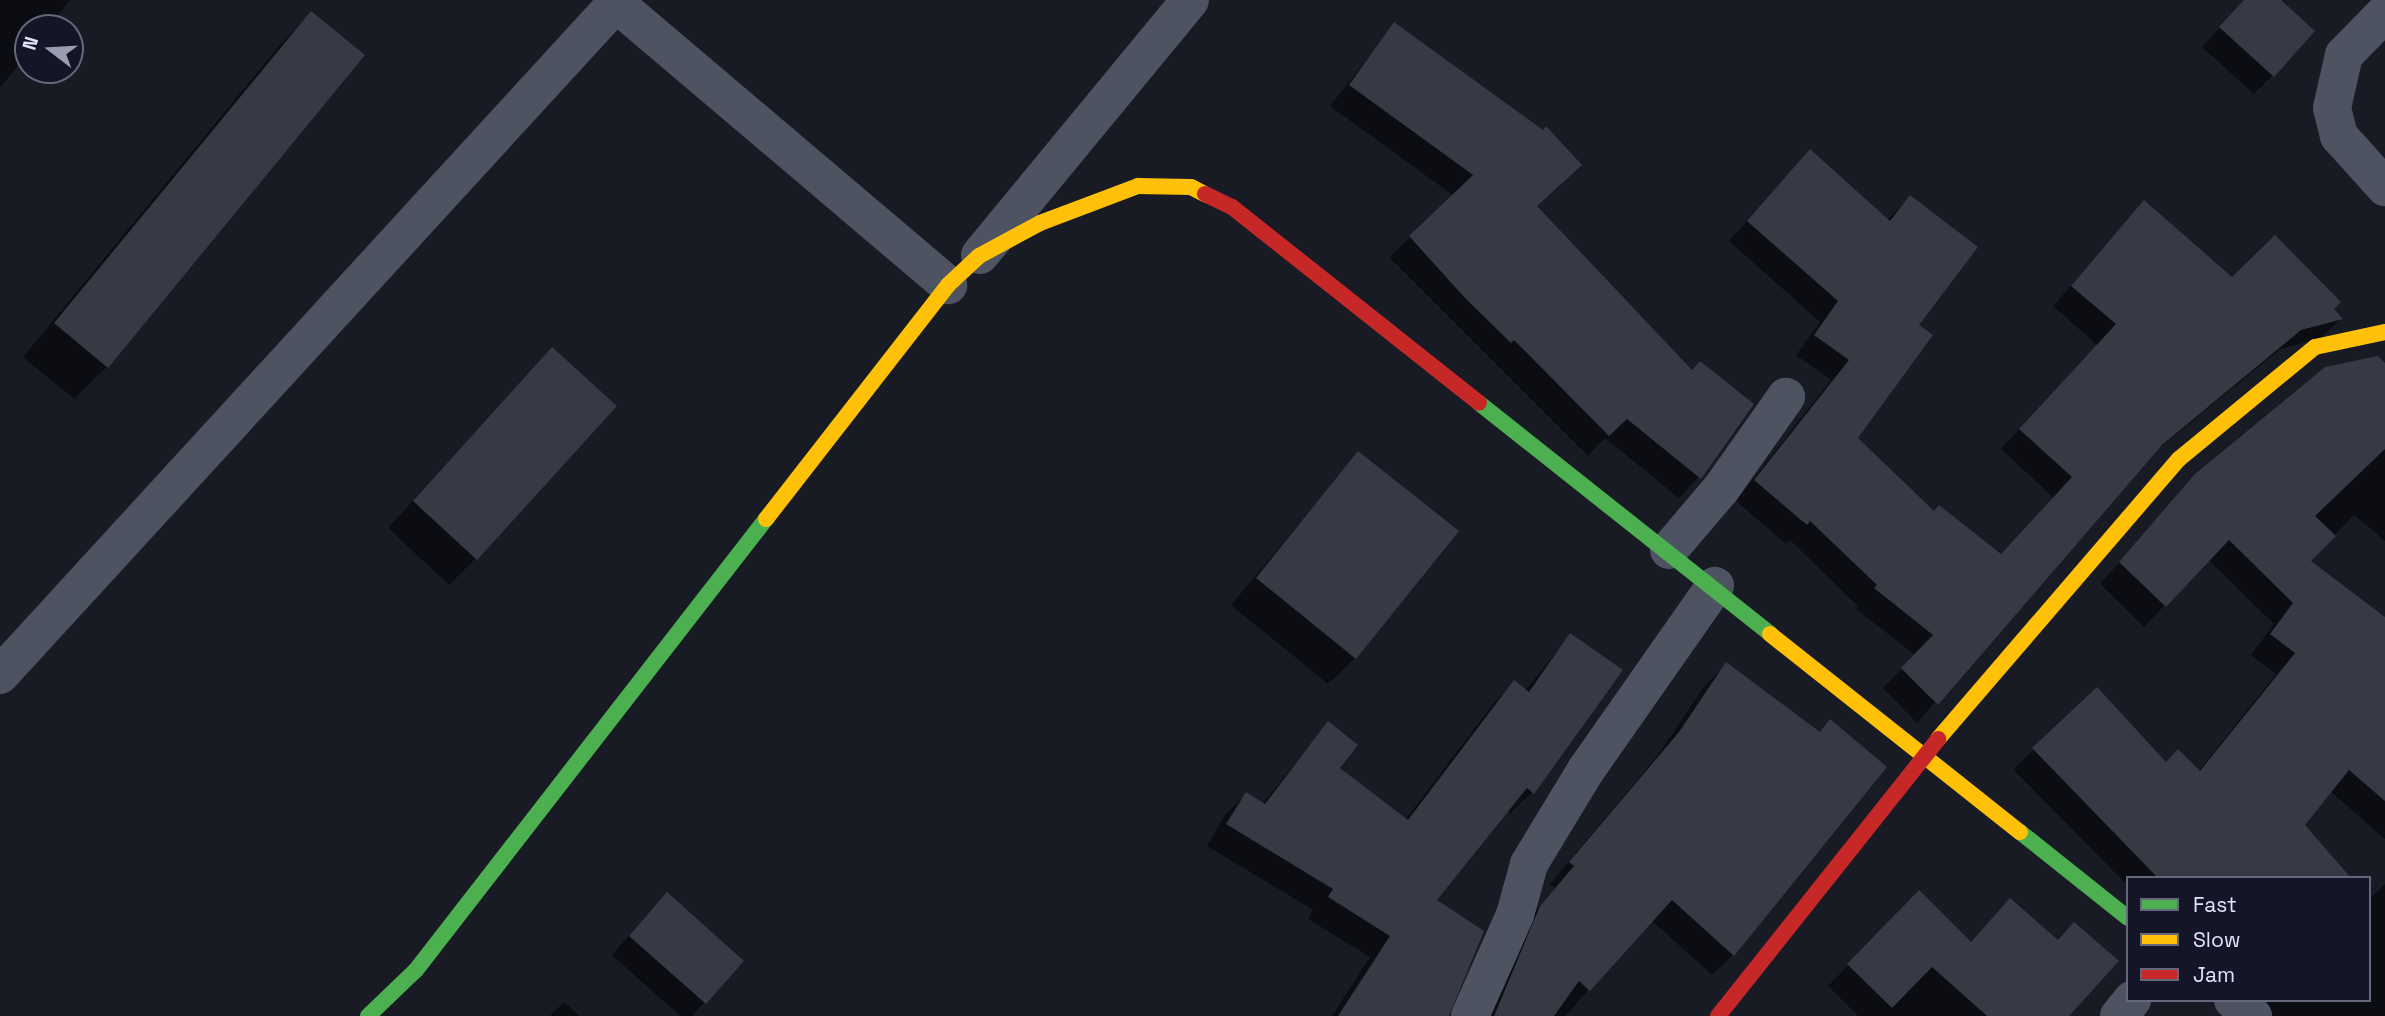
<!DOCTYPE html>
<style>
body{margin:0}
#map{position:relative;width:2385px;height:1016px;overflow:hidden;background:#181a24;font-family:"Space Grotesk",sans-serif}
div>[style]{position:absolute}
.shadow>*{inset:0;background:#0007}
.building>*{inset:0;background:#373945}
.street>*{height:38px;margin:-19px;padding:0 19px;transform-origin:19px;border-radius:19px;background:#4e5362}
.fast>*{height:16px;margin:-8px;padding:0 8px;transform-origin:8px;border-radius:8px;background:#4caf50}
.slow>*{height:16px;margin:-8px;padding:0 8px;transform-origin:8px;border-radius:8px;background:#ffc107}
.jam>*{height:16px;margin:-8px;padding:0 8px;transform-origin:8px;border-radius:8px;background:#c62828}
span{translate:-50% -50%;white-space:nowrap;text-align:center;line-height:1.15;-webkit-text-stroke:5px #141628;paint-order:stroke}
.legend{position:absolute;left:2126px;top:876px;width:245px;height:126px;box-sizing:border-box;background:#141628;border:2px solid #65687c;margin:0;padding:9px 12px;list-style:none;font-size:21px;color:#dfe3fb}
.legend li{display:flex;align-items:center;gap:14px;height:35px}
.legend b{width:35px;border:2px solid #65687c}
.north{position:absolute;left:14px;top:14px;width:70px;height:70px;box-sizing:border-box;background:#141628;border:2px solid #65687c;border-radius:50%;rotate:287deg;font-size:19px;font-weight:700;line-height:28px;text-align:center;color:#dfe3fb}
.north::after{content:'';display:block;margin:auto;width:24px;height:32px;background:#999db0;clip-path:polygon(50% 0,100% 100%,50% 72%,0 100%)}
</style>
<div id="map">
<div class="shadow">
<i style="clip-path:polygon(0 0,70px 0,48px 28px,28px 28px,28px 53px,0 88px)"></i>
<i style="clip-path:polygon(2245px 0,2278px 0,2273px 75px,2254px 94px,2202px 47px)"></i>
<i style="clip-path:polygon(312px 13px,107px 367px,74px 399px,23px 357px,279px 46px)"></i>
<i style="clip-path:polygon(1395px 24px,1535px 207px,1699px 477px,1679px 498px,1605px 438px,1588px 456px,1389px 257px,1454px 196px,1330px 106px)"></i>
<i style="clip-path:polygon(1810px 152px,1887px 220px,1910px 197px,1917px 326px,1856px 438px,1934px 513px,2000px 555px,2054px 498px,2001px 449px,2097px 345px,2053px 306px,2144px 203px,2232px 280px,2331px 309px,2341px 319px,2321px 338px,2280px 349px,2150px 456px,1917px 723px,1883px 688px,1915px 655px,1856px 609px,1858px 606px,1790px 540px,1786px 544px,1736px 501px,1831px 380px,1796px 355px,1820px 322px,1729px 241px)"></i>
<i style="clip-path:polygon(552px 349px,476px 558px,449px 585px,388px 528px)"></i>
<i style="clip-path:polygon(2385px 366px,2385px 541px,2354px 515px,2309px 562px,2385px 619px,2385px 839px,2330px 791px,2303px 825px,2349px 878px,2128px 878px,2128px 886px,2013px 769px,2097px 689px,2166px 764px,2198px 772px,2276px 674px,2251px 655px,2274px 624px,2208px 559px,2144px 627px,2100px 584px,2196px 476px)"></i>
<i style="clip-path:polygon(1359px 453px,1355px 658px,1328px 684px,1231px 605px)"></i>
<i style="clip-path:polygon(1570px 635px,1532px 792px,1511px 813px,1507px 810px,1434px 900px,1447px 1016px,1332px 1016px,1370px 957px,1308px 919px,1313px 910px,1207px 846px,1225px 815px,1246px 794px,1262px 804px,1328px 724px,1338px 769px,1405px 820px,1493px 704px,1514px 683px,1525px 691px)"></i>
<i style="clip-path:polygon(1726px 665px,1733px 955px,1712px 975px,1651px 920px,1565px 1016px,1483px 1016px,1520px 929px,1555px 888px,1550px 884px,1658px 755px,1705px 685px)"></i>
<i style="clip-path:polygon(2385px 884px,2385px 1016px,2265px 1016px,2237px 1000px,2369px 1000px,2369px 899px)"></i>
<i style="clip-path:polygon(1919px 893px,1970px 943px,2010px 900px,2066px 1016px,1858px 1016px,1828px 986px)"></i>
<i style="clip-path:polygon(649px 913px,741px 961px,692px 1016px,680px 1016px,612px 955px)"></i>
<i style="clip-path:polygon(564px 1002px,580px 1016px,550px 1016px)"></i>
</div>
<div class="building">
<i style="clip-path:polygon(2244px 0,2281px 0,2315px 31px,2274px 77px,2219px 27px)"></i>
<i style="clip-path:polygon(311px 11px,365px 55px,108px 368px,54px 323px)"></i>
<i style="clip-path:polygon(1394px 22px,1543px 130px,1546px 126px,1582px 165px,1537px 206px,1692px 370px,1700px 361px,1754px 404px,1701px 479px,1627px 419px,1609px 436px,1514px 340px,1511px 343px,1465px 298px,1409px 236px,1473px 175px,1349px 85px)"></i>
<i style="clip-path:polygon(1810px 149px,1890px 221px,1910px 195px,1978px 247px,1919px 325px,1933px 335px,1858px 438px,1934px 511px,1939px 505px,2001px 554px,2072px 477px,2019px 429px,2116px 324px,2071px 286px,2144px 200px,2232px 277px,2275px 235px,2341px 302px,2334px 309px,2343px 319px,2301px 330px,2162px 445px,1938px 705px,1901px 668px,1933px 635px,1874px 588px,1877px 585px,1810px 521px,1807px 525px,1754px 480px,1849px 360px,1814px 335px,1838px 301px,1747px 221px)"></i>
<i style="clip-path:polygon(552px 347px,617px 406px,477px 560px,413px 501px)"></i>
<i style="clip-path:polygon(2378px 356px,2385px 363px,2385px 449px,2315px 516px,2336px 536px,2311px 561px,2385px 617px,2385px 801px,2349px 770px,2305px 825px,2351px 878px,2158px 878px,2032px 748px,2097px 687px,2166px 762px,2178px 749px,2200px 771px,2295px 653px,2270px 634px,2293px 603px,2229px 540px,2166px 607px,2119px 562px,2194px 475px,2325px 367px)"></i>
<i style="clip-path:polygon(1358px 451px,1459px 531px,1356px 659px,1256px 578px)"></i>
<i style="clip-path:polygon(1570px 633px,1623px 670px,1534px 794px,1527px 788px,1437px 900px,1484px 931px,1449px 1016px,1338px 1016px,1390px 936px,1328px 897px,1333px 889px,1226px 824px,1246px 792px,1265px 804px,1328px 721px,1358px 745px,1340px 768px,1408px 820px,1514px 680px,1529px 692px)"></i>
<i style="clip-path:polygon(1726px 662px,1820px 732px,1830px 719px,1887px 767px,1734px 956px,1672px 900px,1590px 991px,1579px 981px,1554px 1016px,1494px 1016px,1540px 906px,1574px 866px,1569px 862px,1679px 732px)"></i>
<i style="clip-path:polygon(1919px 890px,1971px 942px,2010px 898px,2058px 940px,2074px 922px,2119px 961px,2069px 1016px,1987px 1016px,1932px 967px,1892px 1008px,1847px 964px)"></i>
<i style="clip-path:polygon(667px 892px,744px 961px,706px 1004px,629px 936px)"></i>
</div>
<div class="street">
<i style="left:612px;top:0;width:441px;rotate:40.3deg"></i>
<i style="left:2385px;top:13px;width:59px;rotate:134.3deg"></i>
<i style="left:2344px;top:55px;width:54px;rotate:102.8deg"></i>
<i style="left:2332px;top:108px;width:29px;rotate:76deg"></i>
<i style="left:2339px;top:136px;width:69px;rotate:48deg"></i>
<i style="left:980px;top:255px;width:330px;rotate:-50.5deg"></i>
<i style="left:1669px;top:550px;width:80px;rotate:-49.6deg"></i>
<i style="left:1721px;top:489px;width:113px;rotate:-54.8deg"></i>
<i style="left:0;top:675px;width:916px;rotate:-47.48deg"></i>
<i style="left:2233px;top:1000px;width:26px;rotate:39deg"></i>
<i style="left:1470px;top:1016px;width:111px;rotate:-66deg"></i>
<i style="left:1515px;top:915px;width:53px;rotate:-74.6deg"></i>
<i style="left:1529px;top:864px;width:110px;rotate:-58.8deg"></i>
<i style="left:1586px;top:770px;width:225px;rotate:-55deg"></i>
<i style="left:2119px;top:1016px;width:21px;rotate:-51deg"></i>
</div>
<div class="fast">
<i style="left:1479px;top:403px;width:372px;rotate:38.4deg"></i>
<i style="left:2020px;top:832px;width:138px;rotate:38.5deg"></i>
<i style="left:368px;top:1016px;width:66px;rotate:-43.8deg"></i>
<i style="left:416px;top:970px;width:571px;rotate:-52.19deg"></i>
</div>
<div class="slow">
<i style="left:766px;top:519px;width:296px;rotate:-52.1deg"></i>
<i style="left:948px;top:285px;width:42px;rotate:-43.1deg"></i>
<i style="left:979px;top:256px;width:69px;rotate:-28.4deg"></i>
<i style="left:1040px;top:223px;width:105px;rotate:-20.7deg"></i>
<i style="left:1138px;top:186px;width:53px;rotate:1.1deg"></i>
<i style="left:1191px;top:187px;width:16px;rotate:27deg"></i>
<i style="left:1770px;top:634px;width:319px;rotate:38.4deg"></i>
<i style="left:1938px;top:739px;width:369px;rotate:-49.3deg"></i>
<i style="left:2179px;top:459px;width:176px;rotate:-39.5deg"></i>
<i style="left:2315px;top:347px;width:72px;rotate:-12.1deg"></i>
</div>
<div class="jam">
<i style="left:1205px;top:194px;width:30px;rotate:26deg"></i>
<i style="left:1232px;top:207px;width:315px;rotate:38.4deg"></i>
<i style="left:1718px;top:1016px;width:354px;rotate:-51.5deg"></i>
</div>
<ul class="legend">
<li><b style="height:9px;background:#4caf50"></b>Fast</li>
<li><b style="height:9px;background:#ffc107"></b>Slow</li>
<li><b style="height:9px;background:#c62828"></b>Jam</li>
</ul>
<div class="north">N</div>
</div>
